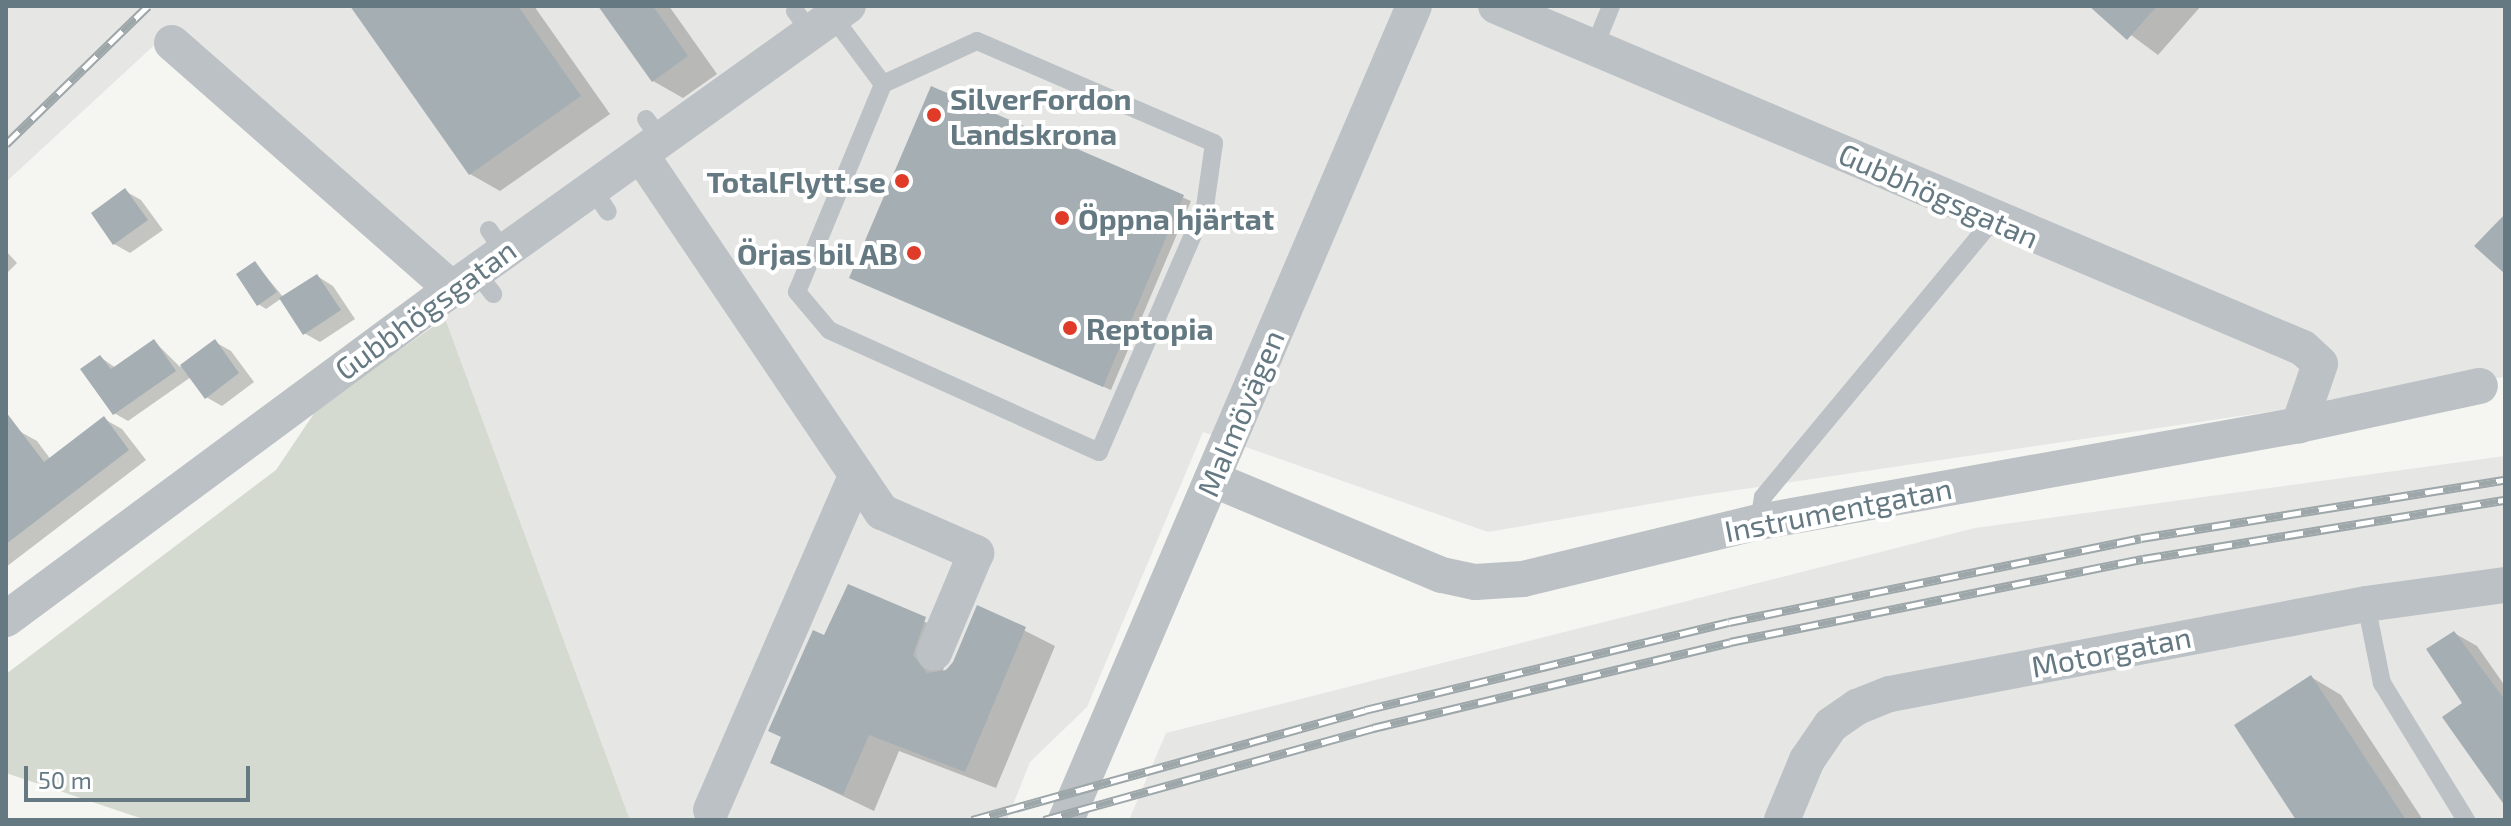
<!DOCTYPE html>
<meta charset="utf-8">
<style>
body{margin:0}
#map{position:relative;width:2511px;height:826px;overflow:hidden;background:#f5f5f1;font-family:"Exo 2",sans-serif}
div>[style]{position:absolute}
.built>*{inset:0;background:#e6e6e5}
.green>*{inset:0;background:#d5dad1}
.shadow>*{inset:0;background:#0003}
.building>*{inset:0;background:#a5afb3}
.lane>*{height:18px;margin:-9px;padding:0 9px;transform-origin:9px;border-radius:9px;background:#bbc1c4}
.street>*{height:36px;margin:-18px;padding:0 18px;transform-origin:18px;border-radius:18px;background:#bbc1c4}
.rail>*{height:9px;margin-top:-4.5px;transform-origin:0;background:repeating-linear-gradient(90deg,#fff 0 18px,#9da6a9 0 36px);box-sizing:border-box;border-block:2px solid #9da6a9}
.dots>*{width:22px;height:22px;translate:-50% -50%;box-sizing:border-box;border:4px solid #fff;border-radius:50%}
span{translate:-50% -50%;white-space:nowrap;text-align:center;line-height:1.15;-webkit-text-stroke:8px #fff;paint-order:stroke}
.poi-label{font-size:30px;color:#657982;font-weight:700}
.left{translate:0 -50%;text-align:left}
.right{translate:-100% -50%;text-align:right}
.street-label{font-size:30px;color:#657982}
.frame{position:absolute;inset:0;border:8px solid #657982;pointer-events:none}
.scale{position:absolute;left:24px;top:766px;width:226px;height:36px;box-sizing:border-box;border:4px solid #657982;border-top:0;padding-left:10px;font-size:24px;line-height:28px;white-space:nowrap;color:#657982;-webkit-text-stroke:6px #fff;paint-order:stroke}
</style>
<div id="map">
<div class="built">
<i style="clip-path:polygon(6px 6px,2505px 6px,2505px 377px,1696px 496px,1488px 532px,1203px 432px,1087px 707px,1030px 762px,1007px 820px,630px 820px,445px 318px,443px 263px,175px 26px,6px 182px)"></i>
<i style="clip-path:polygon(2505px 456px,2505px 820px,1129px 820px,1166px 733px,1975px 528px)"></i>
</div>
<div class="green">
<i style="clip-path:polygon(445px 318px,630px 820px,146px 820px,6px 773px,6px 674px,276px 470px,317px 409px)"></i>
</div>
<div class="shadow">
<i style="clip-path:polygon(352px 6px,534px 6px,610px 114px,500px 191px,470px 174px)"></i>
<i style="clip-path:polygon(600px 6px,669px 6px,717px 74px,683px 98px,653px 81px)"></i>
<i style="clip-path:polygon(2092px 6px,2201px 6px,2158px 55px)"></i>
<i style="clip-path:polygon(932px 89px,1191px 201px,1111px 390px,859px 281px)"></i>
<i style="clip-path:polygon(125px 191px,141px 200px,163px 230px,130px 253px,114px 244px)"></i>
<i style="clip-path:polygon(6px 251px,17px 263px,6px 274px)"></i>
<i style="clip-path:polygon(255px 263px,284px 298px,317px 276px,333px 286px,355px 319px,320px 342px,304px 333px,282px 298px,266px 309px,258px 304px)"></i>
<i style="clip-path:polygon(154px 341px,180px 367px,215px 342px,231px 351px,254px 382px,222px 406px,206px 397px,191px 377px,128px 421px,114px 413px,100px 357px,116px 368px)"></i>
<i style="clip-path:polygon(104px 419px,122px 429px,146px 460px,6px 567px,6px 441px,19px 431px,37px 441px,51px 460px)"></i>
<i style="clip-path:polygon(849px 586px,955px 636px,942px 673px,955px 663px,978px 607px,1055px 646px,996px 788px,899px 751px,874px 811px,772px 762px)"></i>
<i style="clip-path:polygon(2454px 633px,2477px 646px,2505px 686px,2505px 802px,2465px 703px)"></i>
<i style="clip-path:polygon(2311px 677px,2341px 695px,2423px 820px,2299px 820px)"></i>
</div>
<div class="building">
<i style="clip-path:polygon(350px 6px,518px 6px,581px 96px,469px 175px)"></i>
<i style="clip-path:polygon(598px 6px,653px 6px,688px 56px,652px 82px)"></i>
<i style="clip-path:polygon(2089px 6px,2157px 6px,2127px 40px)"></i>
<i style="clip-path:polygon(931px 86px,1184px 195px,1103px 387px,849px 278px)"></i>
<i style="clip-path:polygon(125px 188px,148px 220px,113px 245px,91px 213px)"></i>
<i style="clip-path:polygon(2505px 214px,2505px 274px,2474px 246px)"></i>
<i style="clip-path:polygon(255px 261px,277px 292px,257px 306px,236px 274px)"></i>
<i style="clip-path:polygon(317px 274px,341px 310px,303px 335px,279px 298px)"></i>
<i style="clip-path:polygon(154px 339px,176px 371px,113px 415px,80px 369px,100px 355px,111px 369px)"></i>
<i style="clip-path:polygon(215px 339px,239px 373px,205px 399px,180px 365px)"></i>
<i style="clip-path:polygon(6px 412px,44px 462px,104px 416px,129px 450px,6px 544px)"></i>
<i style="clip-path:polygon(848px 584px,926px 617px,913px 655px,927px 673px,946px 670px,953px 662px,977px 605px,1026px 627px,965px 772px,869px 735px,843px 795px,770px 763px,781px 737px,768px 731px,813px 630px,824px 635px)"></i>
<i style="clip-path:polygon(2454px 631px,2505px 700px,2505px 806px,2442px 717px,2462px 703px,2426px 649px)"></i>
<i style="clip-path:polygon(2311px 675px,2406px 820px,2296px 820px,2234px 725px)"></i>
</div>
<div class="lane">
<i style="left:795px;top:11px;width:26px;rotate:53deg"></i>
<i style="left:833px;top:17px;width:84px;rotate:53.3deg"></i>
<i style="left:977px;top:41px;width:258px;rotate:23.3deg"></i>
<i style="left:1214px;top:143px;width:65px;rotate:98deg"></i>
<i style="left:1205px;top:207px;width:267px;rotate:113.4deg"></i>
<i style="left:1099px;top:452px;width:296px;rotate:-155.7deg"></i>
<i style="left:829px;top:330px;width:50px;rotate:-130.1deg"></i>
<i style="left:797px;top:292px;width:225px;rotate:-67.5deg"></i>
<i style="left:883px;top:84px;width:103px;rotate:-24.6deg"></i>
<i style="left:1594px;top:48px;width:45px;rotate:-68deg"></i>
<i style="left:646px;top:119px;width:26px;rotate:54deg"></i>
<i style="left:593px;top:189px;width:27px;rotate:57deg"></i>
<i style="left:489px;top:230px;width:27px;rotate:56deg"></i>
<i style="left:476px;top:272px;width:28px;rotate:52deg"></i>
<i style="left:1759px;top:522px;width:25px;rotate:-81deg"></i>
<i style="left:1763px;top:497px;width:360px;rotate:-50.3deg"></i>
<i style="left:2366px;top:604px;width:81px;rotate:78.6deg"></i>
<i style="left:2382px;top:683px;width:161px;rotate:58.5deg"></i>
</div>
<div class="street">
<i style="left:1496px;top:6px;width:876px;rotate:22.97deg"></i>
<i style="left:2303px;top:348px;width:23px;rotate:43deg"></i>
<i style="left:2320px;top:364px;width:65px;rotate:109deg"></i>
<i style="left:172px;top:43px;width:373px;rotate:41.3deg"></i>
<i style="left:641px;top:155px;width:431px;rotate:56deg"></i>
<i style="left:882px;top:512px;width:103px;rotate:23.6deg"></i>
<i style="left:976px;top:553px;width:108px;rotate:112.8deg"></i>
<i style="left:1212px;top:479px;width:249px;rotate:22.7deg"></i>
<i style="left:1442px;top:575px;width:34px;rotate:12deg"></i>
<i style="left:1475px;top:582px;width:48px;rotate:-3.6deg"></i>
<i style="left:1523px;top:579px;width:243px;rotate:-13.6deg"></i>
<i style="left:1759px;top:522px;width:549px;rotate:-10.18deg"></i>
<i style="left:2299px;top:425px;width:185px;rotate:-12.2deg"></i>
<i style="left:6px;top:619px;width:555px;rotate:-36.5deg"></i>
<i style="left:452px;top:289px;width:487px;rotate:-35.6deg"></i>
<i style="left:711px;top:810px;width:365px;rotate:-66.5deg"></i>
<i style="left:1066px;top:820px;width:885px;rotate:-66.85deg"></i>
<i style="left:1782px;top:820px;width:65px;rotate:-67.4deg"></i>
<i style="left:1807px;top:760px;width:42px;rotate:-55.6deg"></i>
<i style="left:1831px;top:725px;width:32px;rotate:-35deg"></i>
<i style="left:1857px;top:707px;width:35px;rotate:-22deg"></i>
<i style="left:1890px;top:694px;width:484px;rotate:-10.7deg"></i>
<i style="left:2366px;top:604px;width:140px;rotate:-7.8deg"></i>
</div>
<div class="rail">
<i style="left:6px;top:144px;width:198px;rotate:-44.2deg"></i>
<i style="left:972px;top:820px;width:408px;rotate:-15.6deg"></i>
<i style="left:1365px;top:710px;width:374px;rotate:-13.6deg"></i>
<i style="left:1729px;top:622px;width:420px;rotate:-11.5deg"></i>
<i style="left:2141px;top:538px;width:369px;rotate:-9.1deg"></i>
<i style="left:1044px;top:820px;width:342px;rotate:-15.6deg"></i>
<i style="left:1373px;top:728px;width:367px;rotate:-13.5deg"></i>
<i style="left:1730px;top:642px;width:421px;rotate:-11.4deg"></i>
<i style="left:2143px;top:559px;width:367px;rotate:-9.3deg"></i>
</div>
<div class="dots">
<i style="left:934px;top:115px;background:#df3b28"></i>
<i style="left:902px;top:181px;background:#df3b28"></i>
<i style="left:1062px;top:218px;background:#df3b28"></i>
<i style="left:914px;top:253px;background:#df3b28"></i>
<i style="left:1070px;top:328px;background:#df3b28"></i>
</div>
<div class="poi-label">
<span class="left" style="left:950px;top:115px">SilverFordon<br>Landskrona</span>
<span class="right" style="left:886px;top:181px">TotalFlytt.se</span>
<span class="left" style="left:1078px;top:218px">Öppna hjärtat</span>
<span class="right" style="left:898px;top:253px">Örjas bil AB</span>
<span class="left" style="left:1086px;top:328px">Reptopia</span>
</div>
<div class="street-label">
<span style="left:1939px;top:195px;rotate:24deg">Gubbhögsgatan</span>
<span style="left:425px;top:309px;rotate:-36deg">Gubbhögsgatan</span>
<span style="left:1240px;top:413px;rotate:-67deg">Malmövägen</span>
<span style="left:1838px;top:509px;rotate:-11deg">Instrumentgatan</span>
<span style="left:2111px;top:651px;rotate:-11deg">Motorgatan</span>
</div>
<div class="frame"></div>
<div class="scale">50 m</div>
</div>
